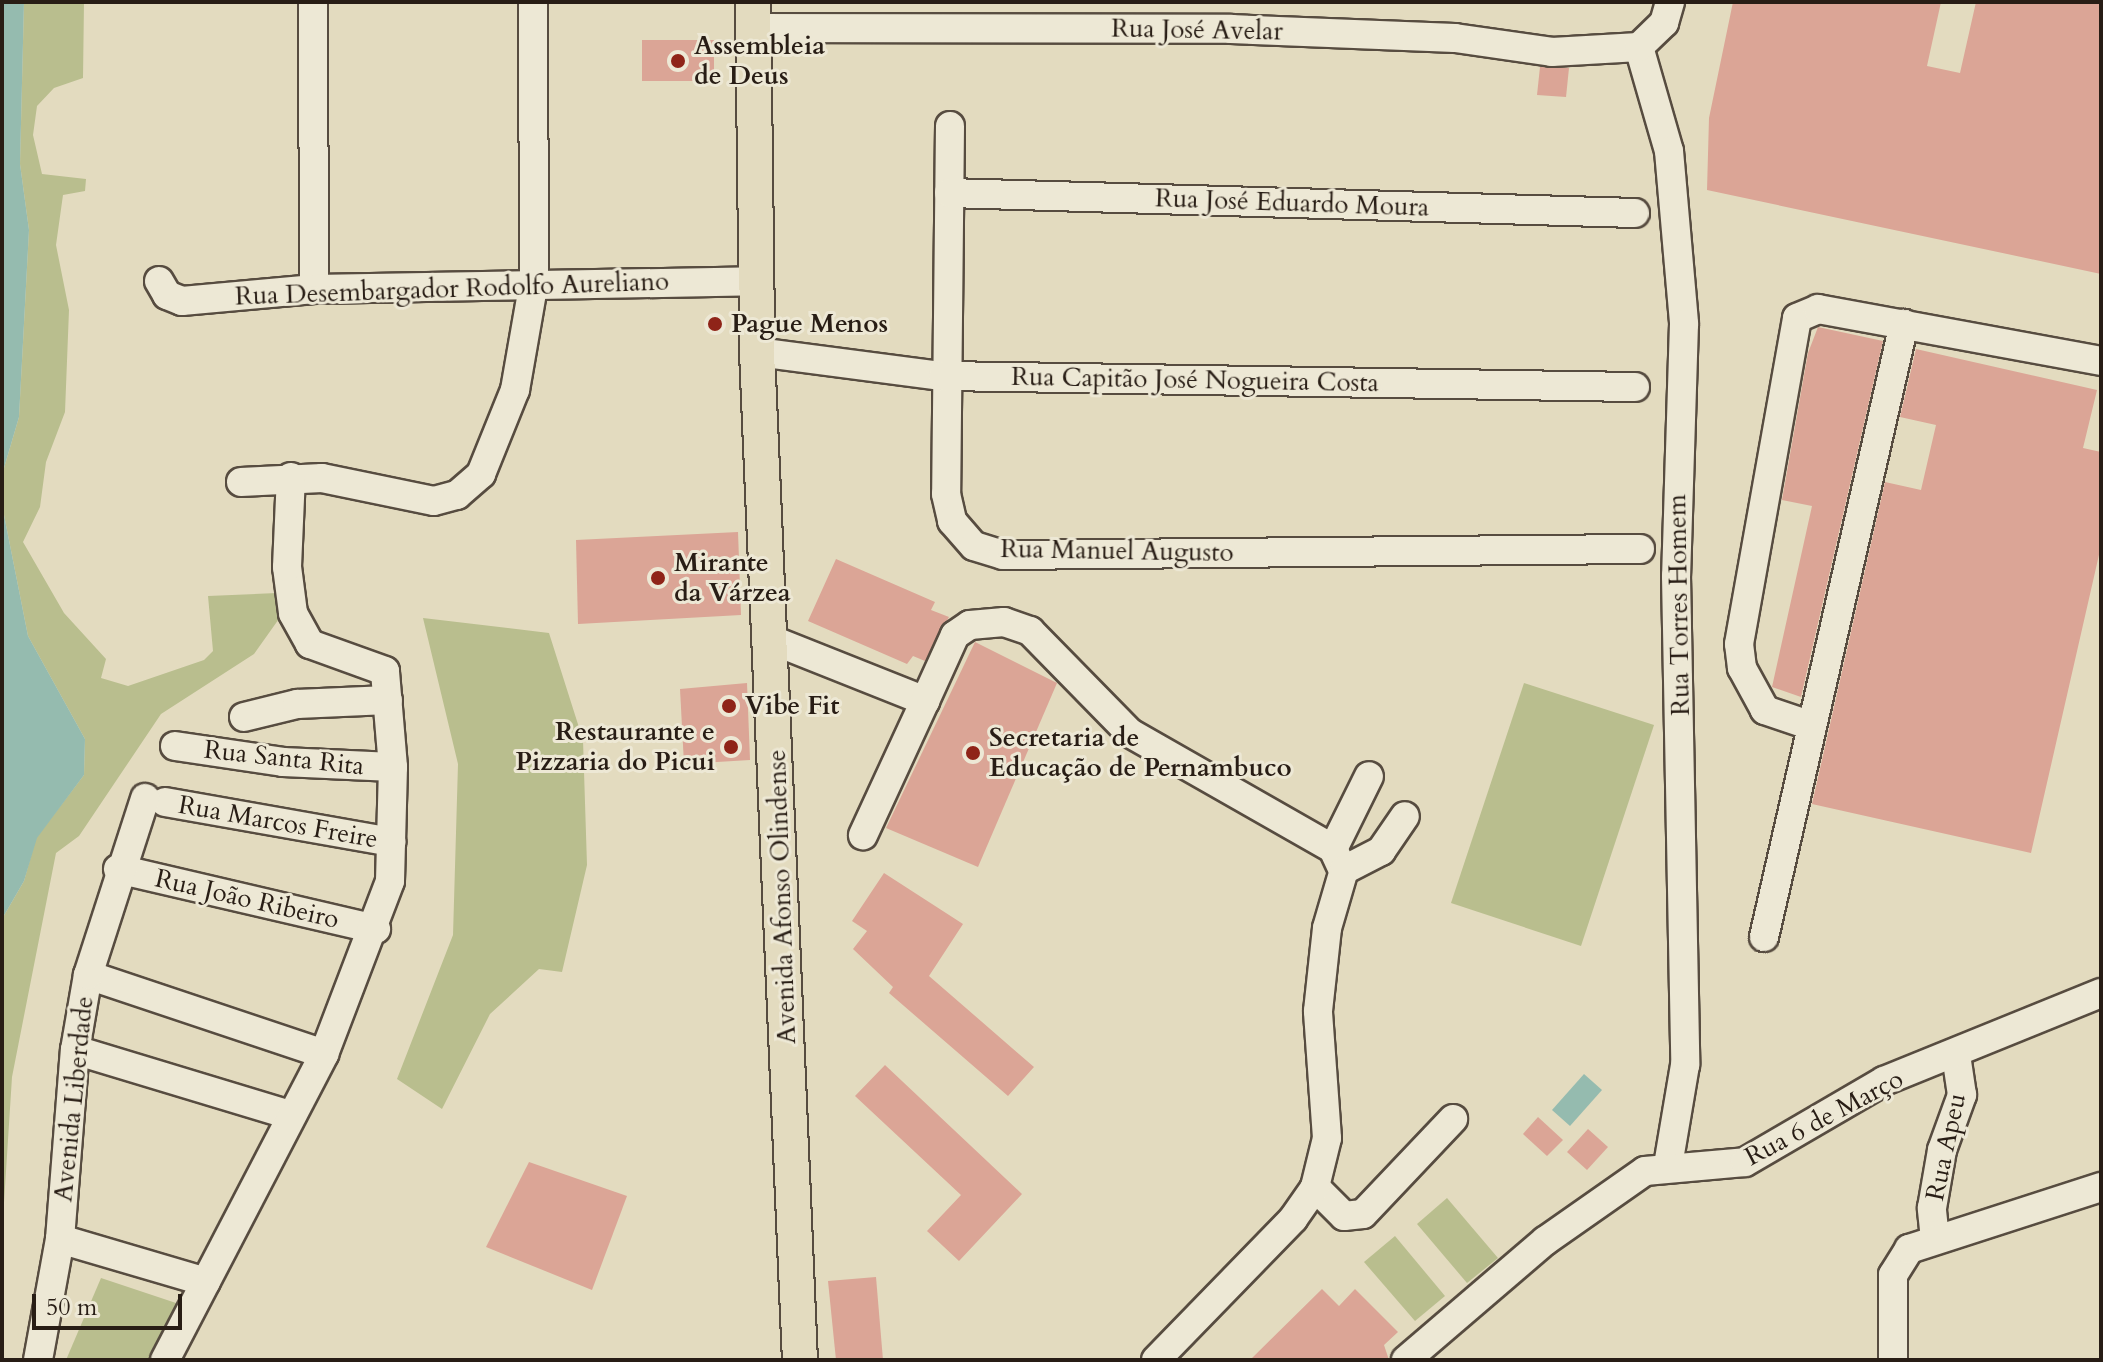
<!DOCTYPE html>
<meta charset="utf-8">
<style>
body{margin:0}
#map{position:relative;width:2103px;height:1362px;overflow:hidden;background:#e3dbbf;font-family:Cardo,serif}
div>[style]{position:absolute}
.green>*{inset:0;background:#b9be8e}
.water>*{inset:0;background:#95bbaf}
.building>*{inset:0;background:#dba596}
.roads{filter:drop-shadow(2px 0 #574c40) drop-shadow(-2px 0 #574c40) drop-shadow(0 2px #574c40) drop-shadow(0 -2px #574c40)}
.minor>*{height:28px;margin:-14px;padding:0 14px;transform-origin:14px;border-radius:14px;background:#ede8d5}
.major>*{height:34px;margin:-17px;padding:0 17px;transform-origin:17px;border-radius:17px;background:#e3dbbf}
.dots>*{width:22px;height:22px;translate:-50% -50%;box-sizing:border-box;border:4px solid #ede8d5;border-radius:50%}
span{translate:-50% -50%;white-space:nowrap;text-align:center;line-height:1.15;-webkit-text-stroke:6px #ede8d5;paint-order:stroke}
.street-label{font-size:26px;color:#281d15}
.poi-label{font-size:26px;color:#281d15;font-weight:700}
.left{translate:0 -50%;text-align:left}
.right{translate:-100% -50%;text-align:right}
.frame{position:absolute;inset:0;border:4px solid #281d15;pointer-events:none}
.scale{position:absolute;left:32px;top:1294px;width:150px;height:36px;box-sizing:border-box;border:4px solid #281d15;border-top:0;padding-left:10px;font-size:24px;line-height:28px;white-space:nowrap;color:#281d15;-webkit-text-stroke:6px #ede8d5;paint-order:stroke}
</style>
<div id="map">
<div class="green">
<i style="clip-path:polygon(24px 2px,84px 2px,83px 78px,54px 88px,37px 106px,33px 135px,42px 174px,86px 179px,85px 191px,63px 195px,56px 245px,69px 310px,65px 412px,46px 462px,40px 507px,23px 542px,64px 613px,106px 659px,101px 678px,128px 686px,204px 660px,213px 651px,208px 596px,277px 593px,281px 616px,254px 654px,161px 714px,79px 836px,56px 853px,12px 1077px,2px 1234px,2px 919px,24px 881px,36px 838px,84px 775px,85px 739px,28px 636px,4px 515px,4px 468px,19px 417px,29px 230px,20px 164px)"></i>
<i style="clip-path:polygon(423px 618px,549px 633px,583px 740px,587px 865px,562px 972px,539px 969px,490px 1014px,442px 1109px,397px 1079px,453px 935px,458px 764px)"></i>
<i style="clip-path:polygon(1524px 683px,1654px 725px,1581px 946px,1451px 903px)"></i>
<i style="clip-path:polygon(1447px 1198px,1498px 1258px,1467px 1283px,1417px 1224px)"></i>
<i style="clip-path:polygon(1395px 1236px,1445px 1296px,1415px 1321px,1364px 1262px)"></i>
<i style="clip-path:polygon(101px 1278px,179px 1304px,151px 1360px,66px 1360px)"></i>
</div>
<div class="water">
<i style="clip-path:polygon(2px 2px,24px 2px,20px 164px,29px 230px,19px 417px,4px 468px,4px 515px,28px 636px,85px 739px,84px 775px,37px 838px,24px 881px,2px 919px)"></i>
<i style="clip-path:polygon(1584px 1074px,1602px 1090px,1570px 1126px,1552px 1110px)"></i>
</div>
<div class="building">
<i style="clip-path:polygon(1733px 2px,1941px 2px,1927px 66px,1960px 73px,1976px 2px,2101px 2px,2101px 274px,1707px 190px,1709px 118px)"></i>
<i style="clip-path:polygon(642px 40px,714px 40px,714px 81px,642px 81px)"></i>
<i style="clip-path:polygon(1540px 67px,1569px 68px,1566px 97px,1537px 95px)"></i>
<i style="clip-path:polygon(1818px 327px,1883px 341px,1801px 697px,1772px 687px,1812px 506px,1782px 500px,1808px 353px)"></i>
<i style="clip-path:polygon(1916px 349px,2097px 390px,2083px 448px,2101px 452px,2101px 546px,2031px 853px,1812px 804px,1885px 482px,1921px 490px,1936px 425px,1900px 417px)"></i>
<i style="clip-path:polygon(738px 532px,741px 615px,578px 624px,576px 540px)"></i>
<i style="clip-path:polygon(836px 559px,935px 602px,931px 610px,949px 617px,925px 661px,913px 656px,907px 664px,808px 621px)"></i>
<i style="clip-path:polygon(975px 642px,1057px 683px,978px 867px,886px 828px)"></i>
<i style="clip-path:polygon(747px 683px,750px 760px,684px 764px,680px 689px)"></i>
<i style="clip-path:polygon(884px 873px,963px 924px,929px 976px,1034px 1067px,1008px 1096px,889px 993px,893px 987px,853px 949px,867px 931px,852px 921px)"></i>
<i style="clip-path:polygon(885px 1065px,1022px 1194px,959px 1261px,927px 1231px,961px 1195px,855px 1096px)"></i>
<i style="clip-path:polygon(1538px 1117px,1563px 1140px,1547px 1156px,1523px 1134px)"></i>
<i style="clip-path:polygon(1588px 1129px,1608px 1147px,1587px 1170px,1567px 1152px)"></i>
<i style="clip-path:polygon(529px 1162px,627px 1196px,592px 1290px,486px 1247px)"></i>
<i style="clip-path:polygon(876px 1277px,883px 1360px,836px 1360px,828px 1281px)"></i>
<i style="clip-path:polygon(1322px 1289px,1339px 1306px,1355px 1289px,1398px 1332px,1384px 1345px,1389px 1360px,1250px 1360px)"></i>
</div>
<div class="roads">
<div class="minor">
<i style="left:313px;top:2px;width:287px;rotate:89.8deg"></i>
<i style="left:752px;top:28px;width:479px;rotate:0.1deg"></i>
<i style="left:1231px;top:29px;width:224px;rotate:2.3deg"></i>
<i style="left:1455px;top:38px;width:98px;rotate:8.2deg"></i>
<i style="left:1552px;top:52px;width:87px;rotate:-3.3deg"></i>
<i style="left:1639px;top:47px;width:108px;rotate:73.9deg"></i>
<i style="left:1669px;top:151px;width:174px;rotate:85deg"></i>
<i style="left:1684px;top:324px;width:252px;rotate:91.8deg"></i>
<i style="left:1676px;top:576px;width:489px;rotate:88.9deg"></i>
<i style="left:1685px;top:1065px;width:102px;rotate:99.6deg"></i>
<i style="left:1639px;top:47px;width:35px;rotate:-44deg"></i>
<i style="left:1664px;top:23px;width:22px;rotate:-74deg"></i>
<i style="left:950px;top:126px;width:368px;rotate:90.6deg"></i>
<i style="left:946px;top:494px;width:28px;rotate:77deg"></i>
<i style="left:952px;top:521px;width:33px;rotate:49deg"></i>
<i style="left:974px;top:546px;width:30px;rotate:17deg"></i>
<i style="left:1003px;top:555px;width:637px;rotate:-0.54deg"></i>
<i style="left:949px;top:193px;width:686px;rotate:1.67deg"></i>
<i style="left:159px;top:281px;width:16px;rotate:60deg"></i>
<i style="left:167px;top:295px;width:16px;rotate:22deg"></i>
<i style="left:182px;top:301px;width:133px;rotate:-5.2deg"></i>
<i style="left:314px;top:289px;width:441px;rotate:-1deg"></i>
<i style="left:757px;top:352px;width:188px;rotate:7.4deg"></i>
<i style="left:943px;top:376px;width:692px;rotate:0.91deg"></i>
<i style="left:241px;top:482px;width:81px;rotate:-2.8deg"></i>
<i style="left:322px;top:478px;width:114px;rotate:11.6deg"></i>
<i style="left:434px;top:501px;width:24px;rotate:-15deg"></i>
<i style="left:457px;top:495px;width:32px;rotate:-41deg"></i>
<i style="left:481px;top:474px;width:91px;rotate:-68deg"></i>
<i style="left:515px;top:390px;width:111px;rotate:-80.1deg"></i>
<i style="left:534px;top:281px;width:279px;rotate:-90.2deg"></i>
<i style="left:772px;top:640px;width:165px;rotate:21.7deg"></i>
<i style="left:925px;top:701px;width:148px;rotate:114.8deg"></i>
<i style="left:925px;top:701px;width:72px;rotate:-65.6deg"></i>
<i style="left:955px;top:635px;width:18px;rotate:-34deg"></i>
<i style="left:970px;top:625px;width:34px;rotate:-5deg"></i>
<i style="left:1004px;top:622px;width:28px;rotate:19deg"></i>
<i style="left:1030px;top:631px;width:143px;rotate:45.6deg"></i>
<i style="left:1130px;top:733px;width:234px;rotate:29.7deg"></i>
<i style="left:244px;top:717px;width:55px;rotate:-13.8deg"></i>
<i style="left:297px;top:704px;width:91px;rotate:-2.5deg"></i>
<i style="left:1812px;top:726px;width:50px;rotate:-161.2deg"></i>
<i style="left:1765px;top:710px;width:48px;rotate:-118.7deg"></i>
<i style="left:1742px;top:668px;width:24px;rotate:-97deg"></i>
<i style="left:1739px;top:644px;width:331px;rotate:-79.9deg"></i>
<i style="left:1797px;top:318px;width:23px;rotate:-23deg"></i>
<i style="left:1818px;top:309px;width:288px;rotate:10.4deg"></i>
<i style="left:175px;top:746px;width:109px;rotate:8.4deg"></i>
<i style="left:283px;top:762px;width:110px;rotate:2.6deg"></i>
<i style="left:165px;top:802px;width:230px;rotate:10deg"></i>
<i style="left:1341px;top:866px;width:19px;rotate:-115deg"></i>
<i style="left:1333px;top:849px;width:81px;rotate:-63.7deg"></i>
<i style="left:118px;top:869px;width:265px;rotate:13.1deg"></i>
<i style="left:1764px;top:937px;width:629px;rotate:-77.14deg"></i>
<i style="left:88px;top:975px;width:249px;rotate:18.5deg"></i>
<i style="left:75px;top:1050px;width:225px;rotate:16.8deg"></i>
<i style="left:1315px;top:1187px;width:41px;rotate:45deg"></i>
<i style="left:1344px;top:1216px;width:19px;rotate:-6deg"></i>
<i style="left:1363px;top:1214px;width:131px;rotate:-46.5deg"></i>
<i style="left:60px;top:1239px;width:152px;rotate:16.4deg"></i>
<i style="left:1935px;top:1239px;width:31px;rotate:-96deg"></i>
<i style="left:1932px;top:1208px;width:59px;rotate:-80.2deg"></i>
<i style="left:1942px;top:1150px;width:59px;rotate:-70deg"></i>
<i style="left:1962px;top:1095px;width:40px;rotate:-98.5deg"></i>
<i style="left:38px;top:1360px;width:123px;rotate:-79.7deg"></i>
<i style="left:60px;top:1239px;width:190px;rotate:-85.5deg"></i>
<i style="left:75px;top:1050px;width:76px;rotate:-80.2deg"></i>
<i style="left:88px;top:975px;width:186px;rotate:-72.1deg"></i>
<i style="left:165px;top:1360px;width:345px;rotate:-62.5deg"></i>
<i style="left:324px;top:1054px;width:185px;rotate:-69.1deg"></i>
<i style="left:390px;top:881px;width:114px;rotate:-88.5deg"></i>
<i style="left:393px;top:767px;width:96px;rotate:-94.8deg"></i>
<i style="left:385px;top:671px;width:80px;rotate:-160.2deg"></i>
<i style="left:310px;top:644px;width:35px;rotate:-119deg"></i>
<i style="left:293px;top:613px;width:46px;rotate:-97.4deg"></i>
<i style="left:287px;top:567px;width:90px;rotate:-87.5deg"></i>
<i style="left:1156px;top:1360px;width:197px;rotate:-45.8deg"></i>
<i style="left:1293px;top:1219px;width:39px;rotate:-55deg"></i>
<i style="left:1315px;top:1187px;width:50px;rotate:-76.2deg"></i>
<i style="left:1327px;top:1138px;width:127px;rotate:-94.1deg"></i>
<i style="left:1318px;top:1011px;width:83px;rotate:-83.8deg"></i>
<i style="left:1327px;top:928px;width:60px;rotate:-73.7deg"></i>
<i style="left:1344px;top:870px;width:42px;rotate:-27.2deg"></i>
<i style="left:1381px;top:851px;width:42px;rotate:-55.6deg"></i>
<i style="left:1406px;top:1360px;width:183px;rotate:-40.6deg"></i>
<i style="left:1545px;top:1241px;width:122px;rotate:-35deg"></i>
<i style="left:1645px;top:1171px;width:100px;rotate:-5.1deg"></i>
<i style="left:1745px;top:1162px;width:161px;rotate:-30.2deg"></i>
<i style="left:1884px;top:1081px;width:234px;rotate:-22.1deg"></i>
<i style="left:1893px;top:1360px;width:85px;rotate:-90deg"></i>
<i style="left:1893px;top:1275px;width:31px;rotate:-58deg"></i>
<i style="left:1909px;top:1249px;width:202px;rotate:-17.9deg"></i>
</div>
<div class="major">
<i style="left:753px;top:2px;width:350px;rotate:89.3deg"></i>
<i style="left:757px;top:352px;width:1009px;rotate:87.56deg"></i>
</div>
</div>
<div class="dots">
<i style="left:678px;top:61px;background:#8f2418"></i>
<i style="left:715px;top:324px;background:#8f2418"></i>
<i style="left:658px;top:578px;background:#8f2418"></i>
<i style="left:729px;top:706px;background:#8f2418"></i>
<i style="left:731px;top:747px;background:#8f2418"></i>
<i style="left:973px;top:753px;background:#8f2418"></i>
</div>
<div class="street-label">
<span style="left:1197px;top:30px;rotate:1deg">Rua José Avelar</span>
<span style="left:1292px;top:203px;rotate:2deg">Rua José Eduardo Moura</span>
<span style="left:452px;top:289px;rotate:-2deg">Rua Desembargador Rodolfo Aureliano</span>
<span style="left:1195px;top:380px;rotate:1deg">Rua Capitão José Nogueira Costa</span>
<span style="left:1117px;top:551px;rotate:1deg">Rua Manuel Augusto</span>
<span style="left:1679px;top:605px;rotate:-91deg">Rua Torres Homem</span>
<span style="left:284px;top:758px;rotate:6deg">Rua Santa Rita</span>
<span style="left:278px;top:822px;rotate:10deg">Rua Marcos Freire</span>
<span style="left:782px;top:897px;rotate:-92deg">Avenida Afonso Olindense</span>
<span style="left:247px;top:899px;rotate:13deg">Rua João Ribeiro</span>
<span style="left:74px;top:1099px;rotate:-84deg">Avenida Liberdade</span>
<span style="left:1824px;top:1118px;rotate:-28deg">Rua 6 de Março</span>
<span style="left:1946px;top:1147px;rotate:-78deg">Rua Apeu</span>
</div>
<div class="poi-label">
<span class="left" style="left:694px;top:61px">Assembleia<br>de Deus</span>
<span class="left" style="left:731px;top:324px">Pague Menos</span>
<span class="left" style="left:674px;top:578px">Mirante<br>da Várzea</span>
<span class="left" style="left:745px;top:706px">Vibe Fit</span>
<span class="right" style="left:715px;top:747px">Restaurante e<br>Pizzaria do Picui</span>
<span class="left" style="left:989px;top:753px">Secretaria de<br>Educação de Pernambuco</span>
</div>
<div class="frame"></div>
<div class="scale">50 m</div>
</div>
